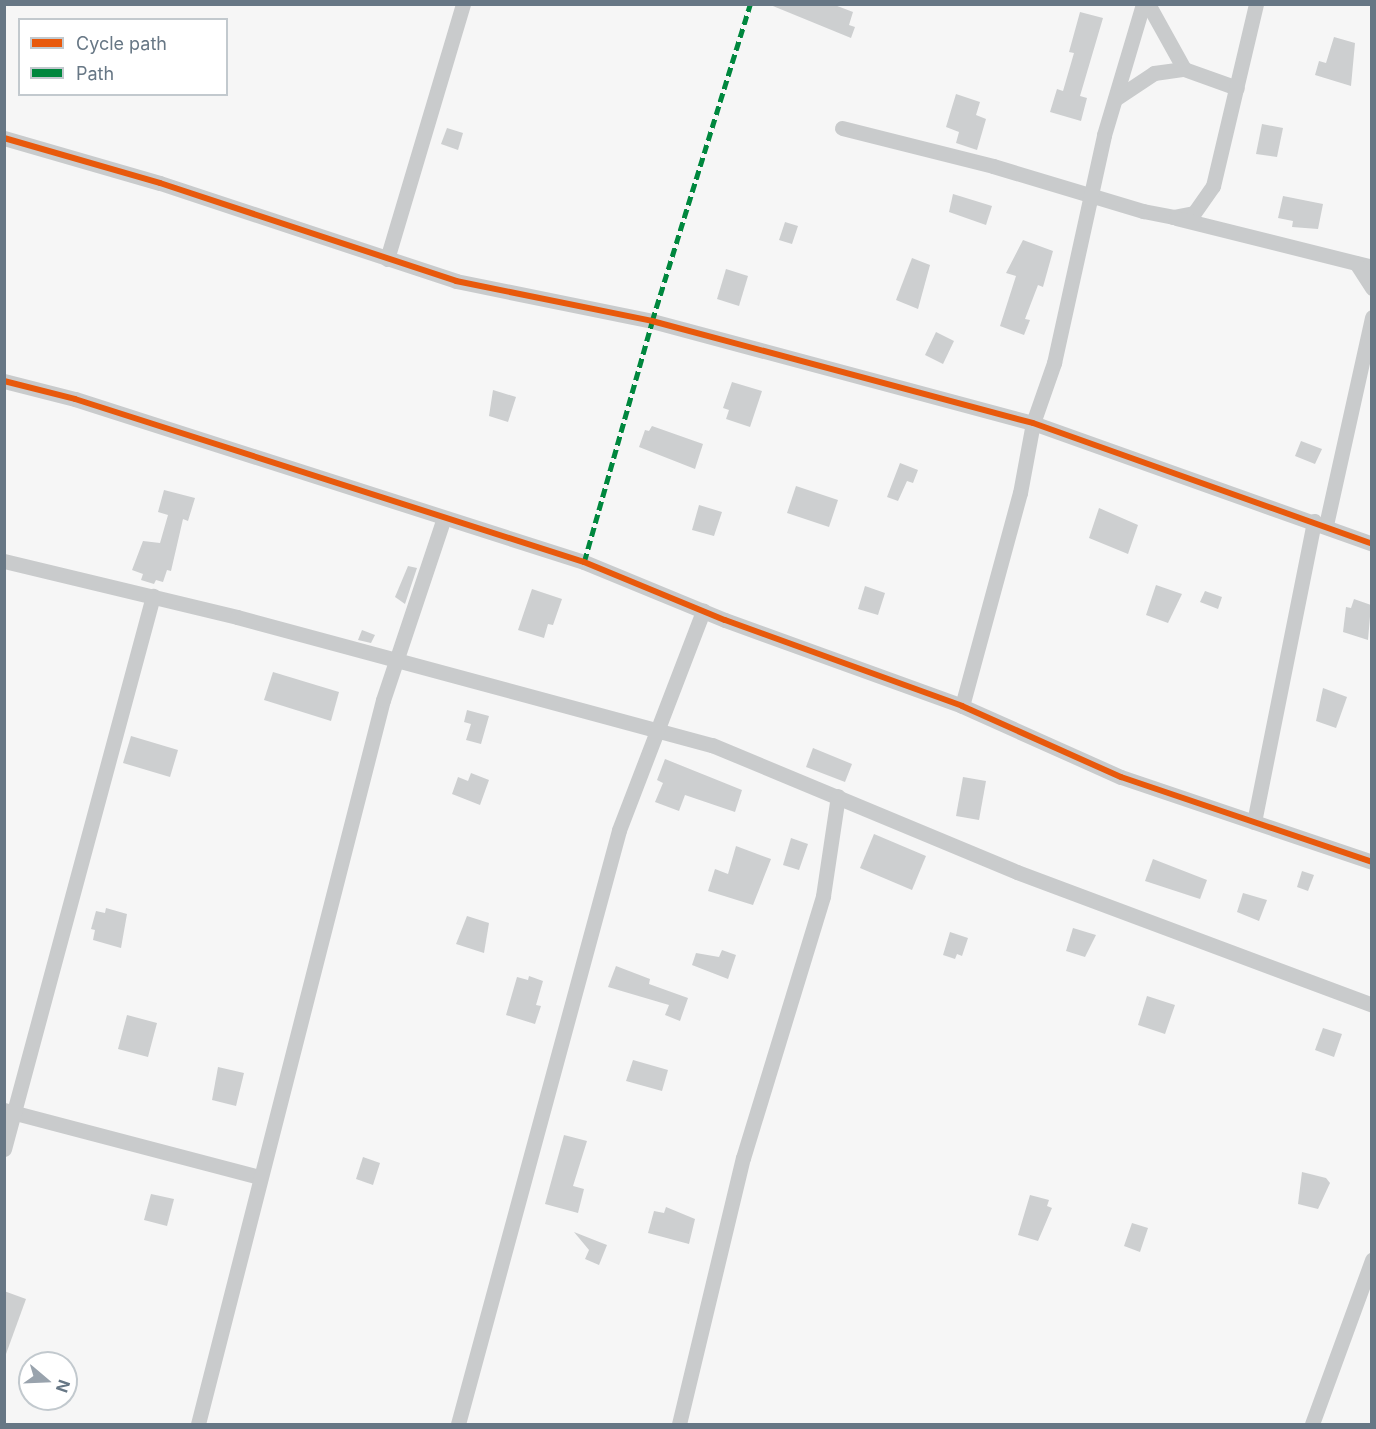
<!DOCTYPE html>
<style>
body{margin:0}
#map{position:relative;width:1376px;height:1429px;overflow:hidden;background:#f6f6f6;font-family:Inter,sans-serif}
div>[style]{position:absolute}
.building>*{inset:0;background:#cdcfd0}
.street>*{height:15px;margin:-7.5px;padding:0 7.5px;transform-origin:7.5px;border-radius:7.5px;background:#c9cbcc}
.quiet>*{height:4.5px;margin-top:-2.25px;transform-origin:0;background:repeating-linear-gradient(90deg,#00873e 0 9px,transparent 0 13.5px)}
.cycleway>*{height:6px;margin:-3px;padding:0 3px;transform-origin:3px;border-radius:3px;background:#e8590c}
span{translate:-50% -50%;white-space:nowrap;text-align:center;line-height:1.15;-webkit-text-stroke:6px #fff;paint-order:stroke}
.frame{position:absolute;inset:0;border:6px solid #677785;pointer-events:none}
.legend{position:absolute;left:18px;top:18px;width:210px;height:78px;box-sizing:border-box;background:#fff;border:2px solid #c2c9ce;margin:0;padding:8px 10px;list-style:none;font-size:18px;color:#677785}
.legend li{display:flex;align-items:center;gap:12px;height:30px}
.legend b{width:30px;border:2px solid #c2c9ce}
.north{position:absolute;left:18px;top:1351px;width:60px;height:60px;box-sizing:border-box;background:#fff;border:2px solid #c2c9ce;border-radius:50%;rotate:109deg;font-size:16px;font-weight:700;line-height:24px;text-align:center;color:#677785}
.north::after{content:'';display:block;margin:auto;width:21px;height:27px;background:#99a3ad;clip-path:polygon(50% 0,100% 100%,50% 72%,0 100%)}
</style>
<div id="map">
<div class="building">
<i style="clip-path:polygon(768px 4px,832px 4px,853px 12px,849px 25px,855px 27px,851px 38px)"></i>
<i style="clip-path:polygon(1080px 12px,1103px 18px,1080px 96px,1087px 98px,1081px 121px,1050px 112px,1057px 89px,1063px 91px,1074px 53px,1069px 52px)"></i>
<i style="clip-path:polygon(1334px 37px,1355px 43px,1351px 86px,1315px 75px,1319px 61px,1326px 63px)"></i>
<i style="clip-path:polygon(956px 94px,980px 102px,976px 115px,986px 119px,977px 150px,956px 143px,959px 132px,946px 127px)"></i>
<i style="clip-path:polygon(1262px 124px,1283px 128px,1277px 157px,1256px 154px)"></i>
<i style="clip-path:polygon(447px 128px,463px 133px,458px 150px,441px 144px)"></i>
<i style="clip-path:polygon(953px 194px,992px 206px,986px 225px,949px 212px)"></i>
<i style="clip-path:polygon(1283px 196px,1323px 204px,1318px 229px,1292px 227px,1293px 221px,1278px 218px)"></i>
<i style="clip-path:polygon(785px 222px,798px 226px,792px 244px,779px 240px)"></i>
<i style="clip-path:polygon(1023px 240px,1053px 251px,1043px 287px,1038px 285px,1025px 319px,1030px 320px,1024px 335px,1000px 326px,1016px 276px,1006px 273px)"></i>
<i style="clip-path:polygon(912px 258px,930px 265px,918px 309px,896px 300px)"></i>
<i style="clip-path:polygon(726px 269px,748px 276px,739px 306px,717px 299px)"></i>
<i style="clip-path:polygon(936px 332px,954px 341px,943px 364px,925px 355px)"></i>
<i style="clip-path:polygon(732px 382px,762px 391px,750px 427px,726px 419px,729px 410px,723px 408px)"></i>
<i style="clip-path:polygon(493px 390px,516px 397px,508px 422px,489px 416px)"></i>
<i style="clip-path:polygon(652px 426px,703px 444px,695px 469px,639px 447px,645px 430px,649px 431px)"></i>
<i style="clip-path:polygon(1301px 441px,1322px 449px,1315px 464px,1295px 456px)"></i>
<i style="clip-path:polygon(900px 463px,918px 470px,913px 483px,907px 481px,898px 501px,887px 497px)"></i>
<i style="clip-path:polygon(796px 486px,838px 500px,829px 527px,787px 513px)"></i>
<i style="clip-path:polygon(164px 490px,195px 498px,188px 521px,183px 519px,171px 571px,167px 570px,163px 582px,156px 580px,154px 584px,141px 580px,143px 574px,132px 570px,143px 541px,160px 543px,168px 515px,158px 512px)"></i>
<i style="clip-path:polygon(699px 505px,722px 512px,714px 536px,692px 530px)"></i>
<i style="clip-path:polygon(1099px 508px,1138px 525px,1128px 554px,1089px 538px)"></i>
<i style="clip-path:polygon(408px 566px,417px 568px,405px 604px,395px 597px)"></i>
<i style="clip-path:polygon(1156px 585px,1182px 594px,1168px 623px,1146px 615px)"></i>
<i style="clip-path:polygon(865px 586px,885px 593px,878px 615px,858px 609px)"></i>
<i style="clip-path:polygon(532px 589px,562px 599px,553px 625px,548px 624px,544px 638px,518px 630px)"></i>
<i style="clip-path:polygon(1205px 591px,1222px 597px,1218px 609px,1200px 602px)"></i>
<i style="clip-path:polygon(1354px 599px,1371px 605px,1368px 640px,1343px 632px,1346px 607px,1351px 608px)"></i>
<i style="clip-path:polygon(362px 630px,375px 635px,371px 643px,358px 640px)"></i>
<i style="clip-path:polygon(273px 672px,339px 692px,331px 721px,264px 700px)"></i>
<i style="clip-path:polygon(1323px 688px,1347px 697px,1336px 728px,1316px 721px)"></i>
<i style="clip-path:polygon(467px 710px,489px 716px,481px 744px,466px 740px,471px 724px,464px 722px)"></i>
<i style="clip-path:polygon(131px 736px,178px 750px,170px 777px,123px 763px)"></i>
<i style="clip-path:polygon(813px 748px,852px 764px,845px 782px,806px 767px)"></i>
<i style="clip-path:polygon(665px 759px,742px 790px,735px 812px,685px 795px,679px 811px,655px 802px,663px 783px,657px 780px)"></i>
<i style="clip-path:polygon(471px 773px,489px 780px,480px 805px,452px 794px,458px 777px,468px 781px)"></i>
<i style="clip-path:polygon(963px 777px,986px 781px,979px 820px,956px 816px)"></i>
<i style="clip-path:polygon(874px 834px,926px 856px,912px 890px,860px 868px)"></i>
<i style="clip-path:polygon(791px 838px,808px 844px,799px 870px,783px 865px)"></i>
<i style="clip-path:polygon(736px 846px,771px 859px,753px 905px,708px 891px,715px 869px,728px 874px)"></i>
<i style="clip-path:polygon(1153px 859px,1207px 880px,1200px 899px,1145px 881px)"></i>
<i style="clip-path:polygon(1302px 871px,1314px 875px,1308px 891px,1297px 887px)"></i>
<i style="clip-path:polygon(1243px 893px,1267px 900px,1259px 921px,1237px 912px)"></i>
<i style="clip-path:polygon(106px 908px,127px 914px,121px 948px,93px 940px,95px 930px,91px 929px,96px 911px,105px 913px)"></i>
<i style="clip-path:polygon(467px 916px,489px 923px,484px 953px,456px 944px)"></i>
<i style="clip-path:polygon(1073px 928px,1096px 935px,1085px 957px,1066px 951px)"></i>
<i style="clip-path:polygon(950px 932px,968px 938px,962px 956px,957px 954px,955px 959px,943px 955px)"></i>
<i style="clip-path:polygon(722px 950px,736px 955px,728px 979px,692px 965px,696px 953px,719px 957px)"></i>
<i style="clip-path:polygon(616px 966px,650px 979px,649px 984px,688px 998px,680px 1021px,665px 1015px,669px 1005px,608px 987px)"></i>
<i style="clip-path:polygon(529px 976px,543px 981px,536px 1005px,541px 1006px,535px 1024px,506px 1015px,517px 977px,528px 980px)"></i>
<i style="clip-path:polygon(1147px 996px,1175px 1005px,1165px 1034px,1138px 1025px)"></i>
<i style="clip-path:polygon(127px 1015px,157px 1023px,148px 1057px,118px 1049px)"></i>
<i style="clip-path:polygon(1323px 1028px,1342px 1034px,1334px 1057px,1315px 1050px)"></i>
<i style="clip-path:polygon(633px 1060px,668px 1070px,662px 1091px,626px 1081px)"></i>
<i style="clip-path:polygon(218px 1067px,244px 1073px,236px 1106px,212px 1100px)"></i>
<i style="clip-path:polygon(564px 1135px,587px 1141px,573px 1186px,584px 1189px,578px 1213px,545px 1204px)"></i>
<i style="clip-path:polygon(363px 1157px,380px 1163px,373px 1185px,356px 1179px)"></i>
<i style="clip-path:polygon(1302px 1172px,1326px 1178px,1330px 1183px,1318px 1209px,1298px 1204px)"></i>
<i style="clip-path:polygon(151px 1194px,174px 1199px,167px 1226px,144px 1220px)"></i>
<i style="clip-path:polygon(1030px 1195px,1049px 1200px,1047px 1206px,1052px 1208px,1038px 1241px,1018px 1235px)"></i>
<i style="clip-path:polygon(666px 1207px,695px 1219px,689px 1244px,648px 1233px,654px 1211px,664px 1213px)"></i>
<i style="clip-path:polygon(1132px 1223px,1148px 1228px,1140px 1252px,1124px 1246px)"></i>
<i style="clip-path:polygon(574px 1232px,607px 1245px,599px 1265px,585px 1259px,589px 1250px)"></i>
<i style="clip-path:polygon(4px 1291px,26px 1299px,6px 1354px,4px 1354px)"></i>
</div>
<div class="street">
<i style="left:1148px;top:4px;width:74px;rotate:61deg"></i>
<i style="left:1184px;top:69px;width:56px;rotate:19.7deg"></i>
<i style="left:1115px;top:99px;width:47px;rotate:-33.7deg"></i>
<i style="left:1154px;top:73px;width:30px;rotate:-8deg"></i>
<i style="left:842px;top:128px;width:156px;rotate:14.1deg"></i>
<i style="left:993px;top:166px;width:157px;rotate:16.7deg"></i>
<i style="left:1143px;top:211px;width:31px;rotate:11deg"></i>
<i style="left:1173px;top:217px;width:21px;rotate:-11deg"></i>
<i style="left:1194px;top:213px;width:33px;rotate:-55deg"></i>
<i style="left:1213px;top:186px;width:187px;rotate:-76.7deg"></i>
<i style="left:4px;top:138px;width:162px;rotate:16.1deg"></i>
<i style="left:160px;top:183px;width:312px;rotate:18.3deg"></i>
<i style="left:456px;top:281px;width:200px;rotate:11.5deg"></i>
<i style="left:652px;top:321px;width:394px;rotate:15deg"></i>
<i style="left:1033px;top:423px;width:360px;rotate:19.6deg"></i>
<i style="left:1176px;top:218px;width:202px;rotate:14deg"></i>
<i style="left:387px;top:259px;width:266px;rotate:-73.4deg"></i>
<i style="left:1356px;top:263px;width:30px;rotate:57deg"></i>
<i style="left:4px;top:381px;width:73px;rotate:14.2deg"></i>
<i style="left:75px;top:399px;width:534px;rotate:17.76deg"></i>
<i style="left:584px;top:562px;width:152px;rotate:22.4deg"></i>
<i style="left:725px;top:620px;width:252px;rotate:19.9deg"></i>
<i style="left:962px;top:706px;width:174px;rotate:24.1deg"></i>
<i style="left:1121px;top:777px;width:265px;rotate:18.7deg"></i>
<i style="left:1326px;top:525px;width:213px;rotate:-77.5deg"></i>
<i style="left:4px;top:561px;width:240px;rotate:13.5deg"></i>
<i style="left:237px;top:617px;width:492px;rotate:15.1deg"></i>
<i style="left:712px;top:745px;width:330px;rotate:22.6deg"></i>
<i style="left:1017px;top:872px;width:379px;rotate:20.5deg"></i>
<i style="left:962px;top:706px;width:221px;rotate:-74.8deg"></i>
<i style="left:1020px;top:493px;width:71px;rotate:-79.5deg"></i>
<i style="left:1033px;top:423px;width:64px;rotate:-70.7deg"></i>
<i style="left:1054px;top:363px;width:233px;rotate:-77.6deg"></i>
<i style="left:1104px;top:135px;width:137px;rotate:-73.4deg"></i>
<i style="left:1254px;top:822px;width:307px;rotate:-78.7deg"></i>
<i style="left:4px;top:1110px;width:264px;rotate:14.7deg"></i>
<i style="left:4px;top:1149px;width:573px;rotate:-74.92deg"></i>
<i style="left:198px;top:1424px;width:747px;rotate:-75.67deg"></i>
<i style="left:383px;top:700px;width:192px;rotate:-71.5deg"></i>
<i style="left:458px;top:1424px;width:615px;rotate:-74.83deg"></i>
<i style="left:619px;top:830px;width:235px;rotate:-69deg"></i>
<i style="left:679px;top:1424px;width:274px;rotate:-76.5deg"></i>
<i style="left:743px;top:1158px;width:274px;rotate:-73deg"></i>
<i style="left:823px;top:896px;width:101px;rotate:-81.5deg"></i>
<i style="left:1312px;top:1424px;width:175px;rotate:-69.9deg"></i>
</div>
<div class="quiet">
<i style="left:584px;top:562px;width:250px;rotate:-74.2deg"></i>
<i style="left:652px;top:321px;width:332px;rotate:-72.8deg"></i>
</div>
<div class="cycleway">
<i style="left:4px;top:138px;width:162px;rotate:16.1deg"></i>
<i style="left:160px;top:183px;width:312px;rotate:18.3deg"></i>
<i style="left:456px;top:281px;width:200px;rotate:11.5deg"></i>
<i style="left:652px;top:321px;width:394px;rotate:15deg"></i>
<i style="left:1033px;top:423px;width:360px;rotate:19.6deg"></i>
<i style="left:4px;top:381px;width:73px;rotate:14.2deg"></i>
<i style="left:75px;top:399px;width:534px;rotate:17.76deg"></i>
<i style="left:584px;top:562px;width:152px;rotate:22.4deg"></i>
<i style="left:725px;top:620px;width:252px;rotate:19.9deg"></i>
<i style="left:962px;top:706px;width:174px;rotate:24.1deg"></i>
<i style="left:1121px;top:777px;width:265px;rotate:18.7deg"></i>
</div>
<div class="frame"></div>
<ul class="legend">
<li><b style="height:8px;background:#e8590c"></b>Cycle path</li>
<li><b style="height:8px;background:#00873e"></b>Path</li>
</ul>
<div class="north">N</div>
</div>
